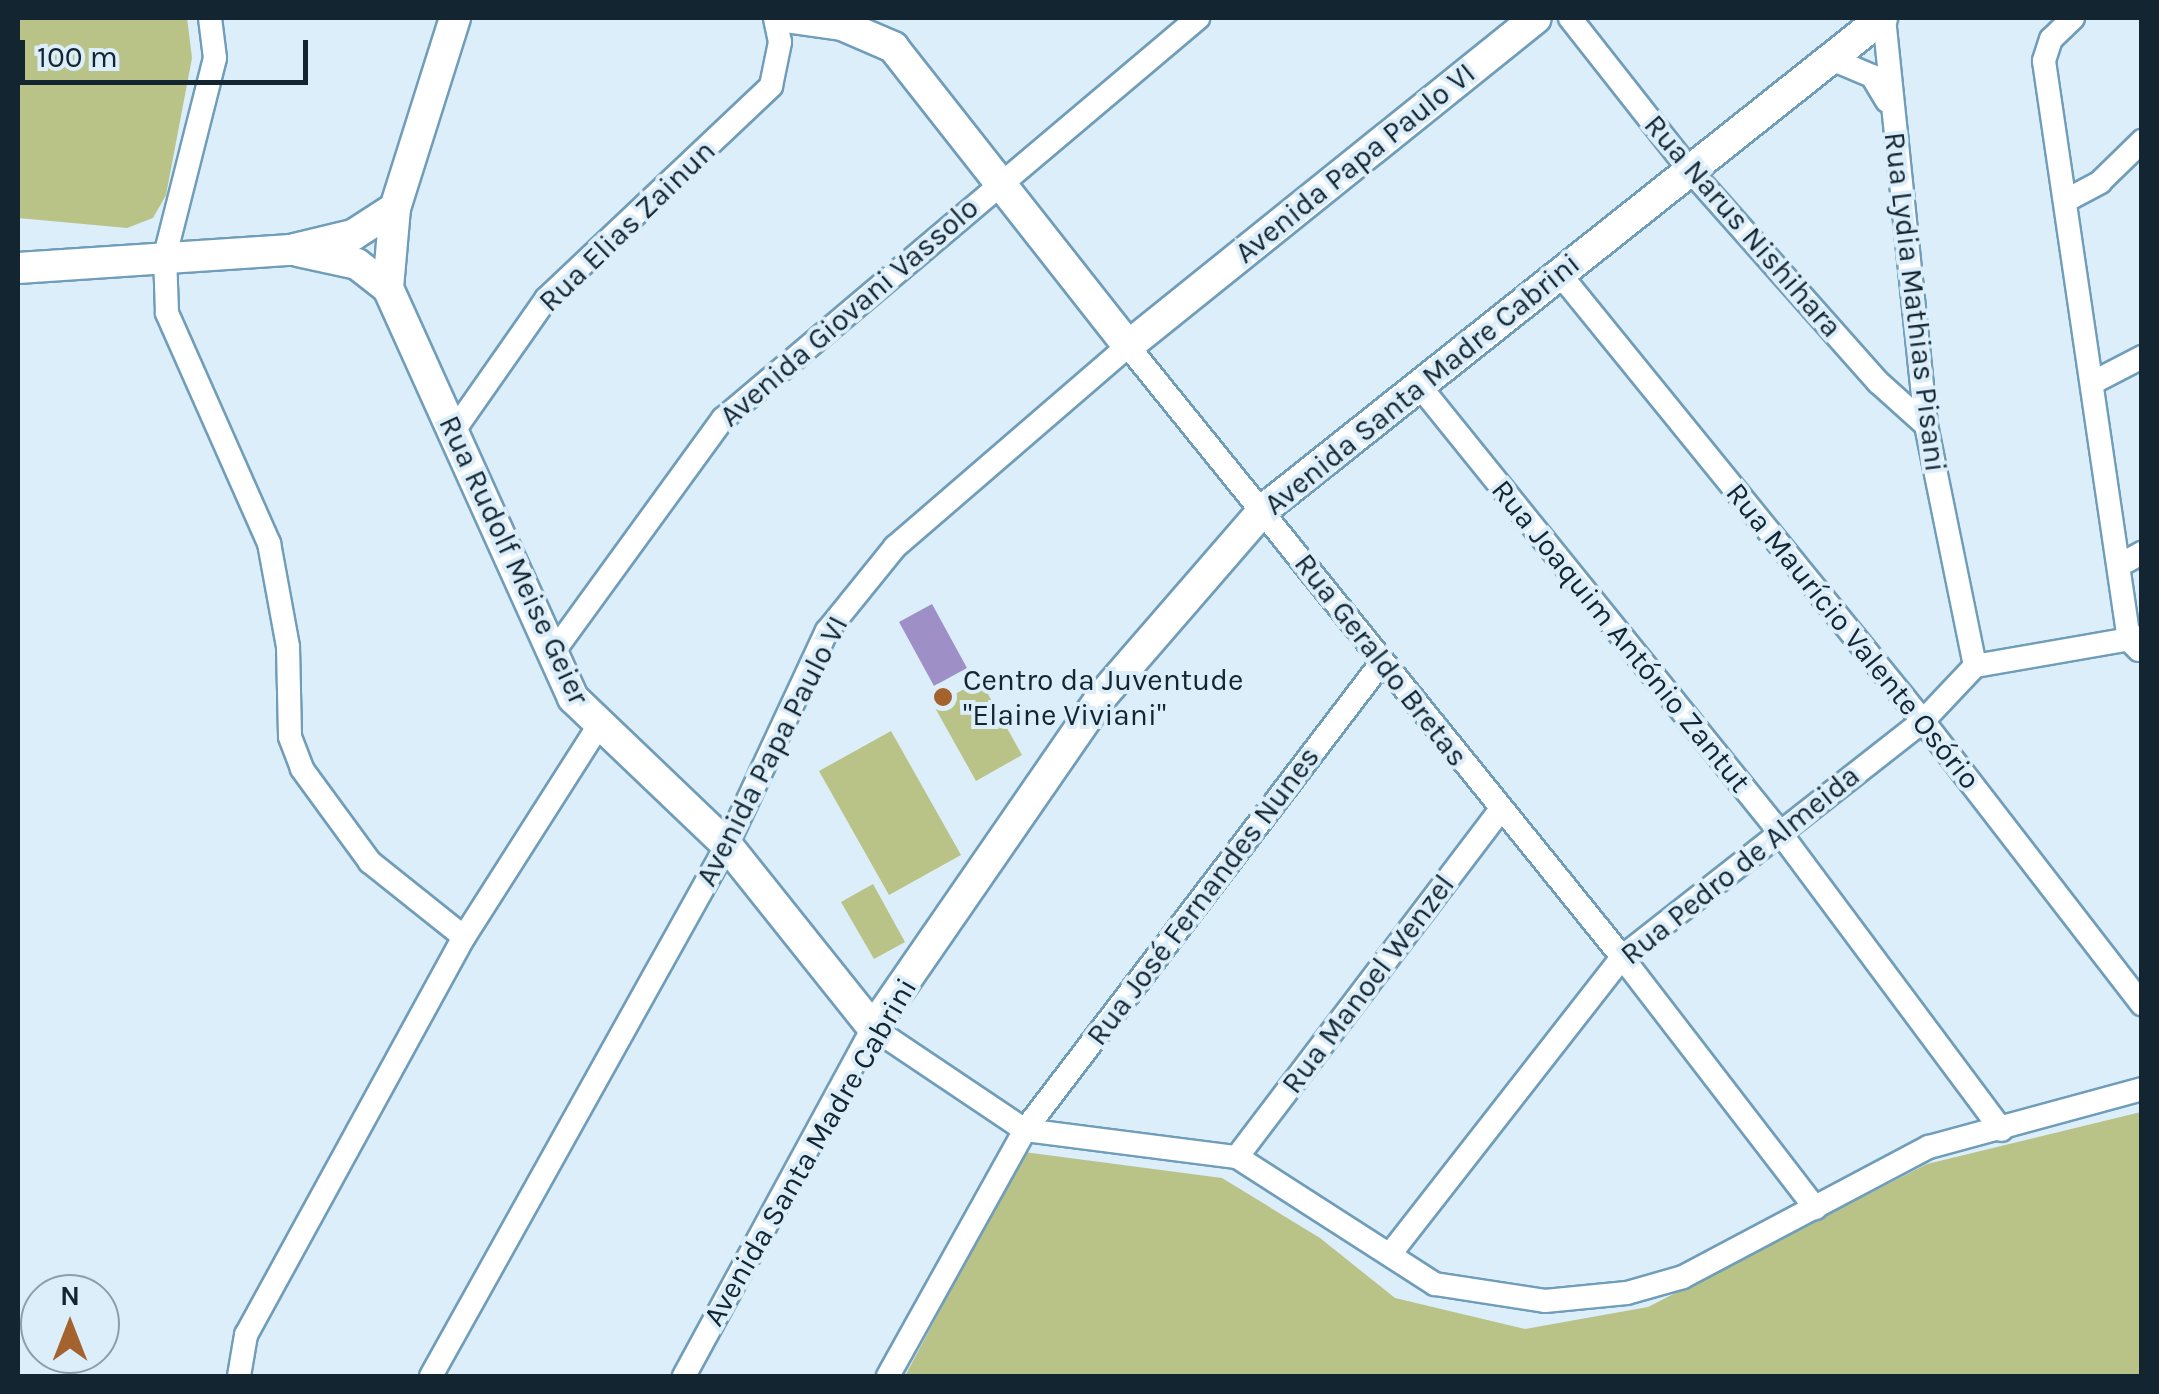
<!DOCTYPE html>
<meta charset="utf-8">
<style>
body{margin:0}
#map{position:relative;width:2159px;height:1394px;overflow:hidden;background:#dbeefa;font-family:Karla,sans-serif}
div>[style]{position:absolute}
.green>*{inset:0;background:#b9c387}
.water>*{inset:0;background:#9e8fc7}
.roads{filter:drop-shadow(2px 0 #709db9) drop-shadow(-2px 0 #709db9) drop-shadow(0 2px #709db9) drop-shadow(0 -2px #709db9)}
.minor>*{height:22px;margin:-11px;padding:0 11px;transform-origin:11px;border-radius:11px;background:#fff}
.major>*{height:30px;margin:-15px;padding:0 15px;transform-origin:15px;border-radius:15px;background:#fff}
.dots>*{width:28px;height:28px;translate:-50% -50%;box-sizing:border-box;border:5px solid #dbeefa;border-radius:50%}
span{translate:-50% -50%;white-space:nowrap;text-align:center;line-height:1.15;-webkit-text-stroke:8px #dbeefa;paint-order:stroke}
.street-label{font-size:30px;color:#132530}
.poi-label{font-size:30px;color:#132530}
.left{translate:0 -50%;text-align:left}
.frame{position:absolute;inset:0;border:20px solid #132530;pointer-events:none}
.north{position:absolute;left:20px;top:1274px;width:100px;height:100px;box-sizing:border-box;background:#dbeefa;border:2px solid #8b9ea9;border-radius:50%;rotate:0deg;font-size:28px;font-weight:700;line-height:40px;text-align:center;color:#132530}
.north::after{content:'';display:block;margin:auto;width:35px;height:45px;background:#a3622e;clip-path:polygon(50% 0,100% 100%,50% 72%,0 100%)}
.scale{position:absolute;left:20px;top:40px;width:288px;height:45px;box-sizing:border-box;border:5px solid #132530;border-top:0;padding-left:12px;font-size:30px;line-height:35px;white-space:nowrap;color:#132530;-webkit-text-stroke:8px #dbeefa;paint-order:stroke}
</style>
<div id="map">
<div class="green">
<i style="clip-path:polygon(18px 18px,187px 18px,192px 58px,166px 195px,153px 218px,127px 228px,18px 218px)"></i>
<i style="clip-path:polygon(980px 680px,1022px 755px,976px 781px,934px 706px)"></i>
<i style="clip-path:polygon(891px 731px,961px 855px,889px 895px,819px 771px)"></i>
<i style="clip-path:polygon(873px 884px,905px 942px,874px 959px,841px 902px)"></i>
<i style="clip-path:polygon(2141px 1112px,2141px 1376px,905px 1376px,1024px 1152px,1222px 1178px,1320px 1238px,1395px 1298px,1525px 1329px,1648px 1307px,1927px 1164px)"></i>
</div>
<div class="water">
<i style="clip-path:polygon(932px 604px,967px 668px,934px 686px,899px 622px)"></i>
</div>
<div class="roads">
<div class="minor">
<i style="left:210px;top:18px;width:40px;rotate:82.9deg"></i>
<i style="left:215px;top:58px;width:203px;rotate:104.2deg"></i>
<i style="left:165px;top:255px;width:58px;rotate:88deg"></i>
<i style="left:167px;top:313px;width:252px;rotate:66.1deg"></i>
<i style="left:269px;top:543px;width:106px;rotate:79.6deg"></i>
<i style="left:288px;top:647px;width:90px;rotate:88.7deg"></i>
<i style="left:290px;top:737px;width:34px;rotate:69deg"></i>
<i style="left:302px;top:769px;width:115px;rotate:53.8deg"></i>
<i style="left:370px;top:862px;width:120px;rotate:38.6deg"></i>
<i style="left:1570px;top:18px;width:191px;rotate:51.8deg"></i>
<i style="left:1688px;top:168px;width:286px;rotate:48.4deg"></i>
<i style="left:1878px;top:382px;width:64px;rotate:41.9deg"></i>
<i style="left:1884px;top:18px;width:409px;rotate:84.1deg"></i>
<i style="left:1926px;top:425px;width:246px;rotate:78.5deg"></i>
<i style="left:2073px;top:18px;width:30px;rotate:136deg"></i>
<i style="left:2051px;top:39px;width:23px;rotate:108deg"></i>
<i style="left:2044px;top:61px;width:585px;rotate:81.65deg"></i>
<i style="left:2129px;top:640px;width:14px;rotate:45deg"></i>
<i style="left:1823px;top:64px;width:16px;rotate:-7deg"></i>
<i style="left:1839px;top:62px;width:36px;rotate:23deg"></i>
<i style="left:1872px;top:76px;width:29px;rotate:59deg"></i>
<i style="left:2065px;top:201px;width:40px;rotate:-28deg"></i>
<i style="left:2100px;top:182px;width:59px;rotate:-44.3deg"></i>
<i style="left:1559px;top:273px;width:577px;rotate:50.91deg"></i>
<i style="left:1923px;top:721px;width:358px;rotate:52.3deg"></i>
<i style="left:2092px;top:383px;width:56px;rotate:-27.5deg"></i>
<i style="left:1418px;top:384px;width:573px;rotate:51.09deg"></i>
<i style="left:1778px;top:830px;width:374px;rotate:53.3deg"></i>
<i style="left:453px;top:432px;width:162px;rotate:-55deg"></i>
<i style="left:546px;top:299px;width:310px;rotate:-43.4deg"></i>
<i style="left:771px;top:86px;width:45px;rotate:-78.4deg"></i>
<i style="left:780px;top:42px;width:25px;rotate:-102deg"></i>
<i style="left:2120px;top:565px;width:25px;rotate:-29deg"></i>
<i style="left:552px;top:654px;width:291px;rotate:-54deg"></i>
<i style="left:723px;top:419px;width:622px;rotate:-40.17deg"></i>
<i style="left:1237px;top:1157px;width:435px;rotate:-52.8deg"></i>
<i style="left:1391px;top:1253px;width:375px;rotate:-52deg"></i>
<i style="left:1622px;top:957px;width:382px;rotate:-38.1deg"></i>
<i style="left:1923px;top:721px;width:76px;rotate:-46.6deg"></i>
<i style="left:1975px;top:666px;width:169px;rotate:-9.9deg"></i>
<i style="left:239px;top:1376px;width:42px;rotate:-80.3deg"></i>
<i style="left:246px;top:1335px;width:454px;rotate:-61.3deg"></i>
<i style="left:464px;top:937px;width:251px;rotate:-57.5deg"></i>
<i style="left:431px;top:1376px;width:608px;rotate:-60.86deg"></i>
<i style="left:727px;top:845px;width:236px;rotate:-65deg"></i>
<i style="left:827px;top:631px;width:108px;rotate:-51deg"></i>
<i style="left:895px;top:547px;width:308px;rotate:-40.8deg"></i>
<i style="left:1128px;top:346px;width:786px;rotate:51.04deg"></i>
<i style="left:1622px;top:957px;width:317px;rotate:52.4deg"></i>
<i style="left:684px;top:1376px;width:396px;rotate:-61.5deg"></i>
<i style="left:873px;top:1028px;width:183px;rotate:33.9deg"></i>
<i style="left:1025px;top:1130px;width:214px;rotate:7.3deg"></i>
<i style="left:1237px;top:1157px;width:235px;rotate:32.7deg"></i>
<i style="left:1435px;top:1284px;width:111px;rotate:8.8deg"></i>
<i style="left:1545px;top:1301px;width:82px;rotate:-5.6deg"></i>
<i style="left:1627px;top:1293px;width:58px;rotate:-15.9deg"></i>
<i style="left:1683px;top:1277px;width:278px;rotate:-27.9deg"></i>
<i style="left:1929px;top:1147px;width:221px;rotate:-15.2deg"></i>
<i style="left:888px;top:1376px;width:282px;rotate:-60.9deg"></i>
<i style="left:1025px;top:1130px;width:589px;rotate:-52.66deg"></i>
</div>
<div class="major">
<i style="left:455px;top:18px;width:199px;rotate:107.5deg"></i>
<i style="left:395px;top:208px;width:80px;rotate:95deg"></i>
<i style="left:388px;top:288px;width:450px;rotate:65.7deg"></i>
<i style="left:573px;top:698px;width:213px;rotate:43.7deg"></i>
<i style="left:727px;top:845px;width:234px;rotate:51.4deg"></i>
<i style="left:873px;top:1028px;width:405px;rotate:-55.4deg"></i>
<i style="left:1103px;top:695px;width:245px;rotate:-49.1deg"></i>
<i style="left:1263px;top:510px;width:791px;rotate:-38.48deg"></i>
<i style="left:792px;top:18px;width:50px;rotate:8deg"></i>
<i style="left:842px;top:25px;width:56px;rotate:23.3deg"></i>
<i style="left:893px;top:47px;width:380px;rotate:51.8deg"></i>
<i style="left:1128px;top:346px;width:523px;rotate:-38.8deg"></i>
<i style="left:298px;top:251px;width:60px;rotate:12.4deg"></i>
<i style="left:357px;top:264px;width:39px;rotate:38deg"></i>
<i style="left:18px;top:268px;width:273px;rotate:-3.8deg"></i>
<i style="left:290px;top:250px;width:65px;rotate:-13.4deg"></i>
<i style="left:353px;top:235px;width:50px;rotate:-32.7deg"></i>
</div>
</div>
<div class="dots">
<i style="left:943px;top:697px;background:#a3622e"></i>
</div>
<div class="street-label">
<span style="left:1355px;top:163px;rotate:-39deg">Avenida Papa Paulo VI</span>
<span style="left:627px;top:226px;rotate:-44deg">Rua Elias Zainun</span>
<span style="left:1743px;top:226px;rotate:49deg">Rua Narus Nishihara</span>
<span style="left:1915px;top:302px;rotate:83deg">Rua Lydia Mathias Pisani</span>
<span style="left:849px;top:312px;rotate:-41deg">Avenida Giovani Vassolo</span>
<span style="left:1422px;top:384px;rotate:-39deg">Avenida Santa Madre Cabrini</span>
<span style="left:514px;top:560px;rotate:65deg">Rua Rudolf Meise Geier</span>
<span style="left:1621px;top:636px;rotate:51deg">Rua Joaquim António Zantut</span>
<span style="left:1853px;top:636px;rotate:51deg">Rua Maurício Valente Osório</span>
<span style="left:1381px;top:660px;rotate:52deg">Rua Geraldo Bretas</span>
<span style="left:772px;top:751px;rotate:-63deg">Avenida Papa Paulo VI</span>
<span style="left:1740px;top:865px;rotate:-39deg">Rua Pedro de Almeida</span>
<span style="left:1203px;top:896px;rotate:-53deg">Rua José Fernandes Nunes</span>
<span style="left:1368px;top:984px;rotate:-53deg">Rua Manoel Wenzel</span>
<span style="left:810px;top:1152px;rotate:-60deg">Avenida Santa Madre Cabrini</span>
</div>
<div class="poi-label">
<span class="left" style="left:963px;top:697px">Centro da Juventude<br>"Elaine Viviani"</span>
</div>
<div class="frame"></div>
<div class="north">N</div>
<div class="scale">100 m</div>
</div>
